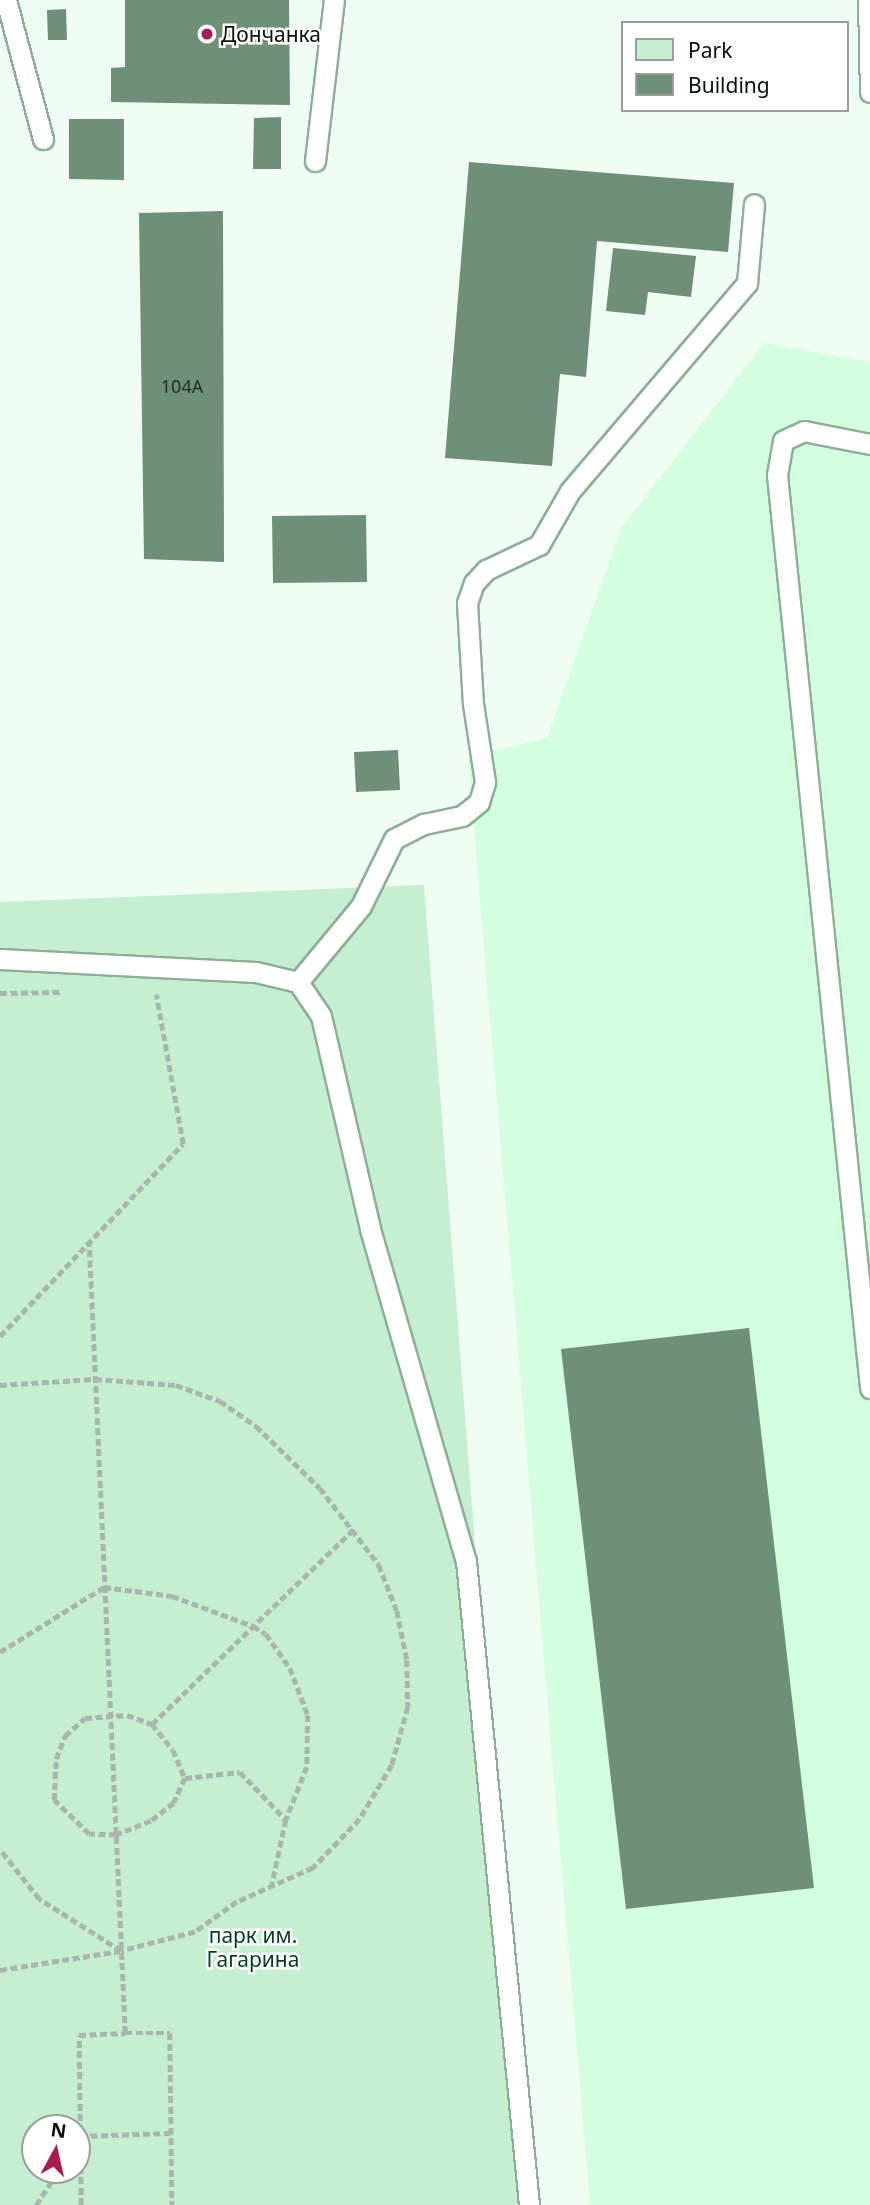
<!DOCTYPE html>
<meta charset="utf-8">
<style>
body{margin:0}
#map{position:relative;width:870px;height:2205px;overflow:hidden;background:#effdf3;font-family:"Noto Sans",sans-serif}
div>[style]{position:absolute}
.built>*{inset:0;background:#d4fee0}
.green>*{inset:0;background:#c6eed1}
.building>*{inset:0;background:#708f79}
.path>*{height:4.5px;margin-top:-2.25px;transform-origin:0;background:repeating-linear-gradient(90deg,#a9b6ac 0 7px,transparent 0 10.5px)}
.roads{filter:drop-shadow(2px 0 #8eaf97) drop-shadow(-2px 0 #8eaf97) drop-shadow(0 2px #8eaf97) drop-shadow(0 -2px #8eaf97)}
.lane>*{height:19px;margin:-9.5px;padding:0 9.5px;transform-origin:9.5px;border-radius:9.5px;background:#fff}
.dots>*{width:19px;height:19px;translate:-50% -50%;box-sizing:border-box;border:4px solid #fff;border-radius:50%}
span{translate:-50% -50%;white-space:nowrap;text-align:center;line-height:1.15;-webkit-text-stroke:5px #fff;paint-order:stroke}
.number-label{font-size:18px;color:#203024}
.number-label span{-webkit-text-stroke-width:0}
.poi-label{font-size:21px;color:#051008}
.left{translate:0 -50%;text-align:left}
.park-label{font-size:21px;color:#003f1e}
.legend{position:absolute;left:621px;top:21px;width:228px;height:91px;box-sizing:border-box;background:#fff;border:2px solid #9b9f9c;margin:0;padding:9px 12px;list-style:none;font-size:21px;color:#051008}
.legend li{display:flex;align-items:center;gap:14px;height:35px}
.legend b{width:35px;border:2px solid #9b9f9c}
.north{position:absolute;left:21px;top:2114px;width:70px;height:70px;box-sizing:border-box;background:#fff;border:2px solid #9b9f9c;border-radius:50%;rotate:8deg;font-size:19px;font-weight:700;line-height:28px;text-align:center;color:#051008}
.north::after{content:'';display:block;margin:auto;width:24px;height:32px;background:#ab1a54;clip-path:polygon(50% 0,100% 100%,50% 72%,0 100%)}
</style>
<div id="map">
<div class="built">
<i style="clip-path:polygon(764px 343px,870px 362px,870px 2205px,590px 2205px,468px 757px,547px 738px,622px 527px)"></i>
</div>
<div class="green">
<i style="clip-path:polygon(evenodd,424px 885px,526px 2205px,0 2205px,0 902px,424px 885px,35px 2128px,77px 2128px,77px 2170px,35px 2170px,35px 2128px)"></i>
</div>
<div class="building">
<i style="clip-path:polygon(125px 0,289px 0,290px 105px,111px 102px,111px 68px,125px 67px)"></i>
<i style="clip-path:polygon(66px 9px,67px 40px,48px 40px,47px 10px)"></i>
<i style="clip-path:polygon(281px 117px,281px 169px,253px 169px,254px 118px)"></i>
<i style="clip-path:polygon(69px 119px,124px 119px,124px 180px,69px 179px)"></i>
<i style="clip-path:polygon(469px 162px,734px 183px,728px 252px,597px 241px,586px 377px,560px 374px,552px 466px,445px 458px)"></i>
<i style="clip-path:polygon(223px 211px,224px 562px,144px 559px,139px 213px)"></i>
<i style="clip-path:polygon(613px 248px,696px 256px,691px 297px,648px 292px,645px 315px,606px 311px)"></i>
<i style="clip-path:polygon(366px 515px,367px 582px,273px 583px,272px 516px)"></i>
<i style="clip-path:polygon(398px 750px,400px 790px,356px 792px,354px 752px)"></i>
<i style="clip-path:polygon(749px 1328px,814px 1888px,626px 1909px,561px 1349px)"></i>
</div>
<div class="path">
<i style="left:0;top:993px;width:62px;rotate:-0.9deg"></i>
<i style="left:0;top:1336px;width:265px;rotate:-46.4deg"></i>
<i style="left:183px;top:1144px;width:152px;rotate:-100.2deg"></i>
<i style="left:0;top:1385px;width:95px;rotate:-3.6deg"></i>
<i style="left:95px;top:1379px;width:81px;rotate:4.2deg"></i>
<i style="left:176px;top:1385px;width:47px;rotate:20deg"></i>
<i style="left:220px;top:1401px;width:44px;rotate:34.8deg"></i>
<i style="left:256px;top:1426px;width:89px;rotate:44.1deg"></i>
<i style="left:320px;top:1488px;width:97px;rotate:52.5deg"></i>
<i style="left:379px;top:1565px;width:49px;rotate:68.6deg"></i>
<i style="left:397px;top:1611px;width:50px;rotate:78.5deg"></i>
<i style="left:407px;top:1660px;width:47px;rotate:88.8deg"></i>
<i style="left:408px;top:1707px;width:60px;rotate:105.4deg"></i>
<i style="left:392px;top:1765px;width:63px;rotate:120.7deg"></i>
<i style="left:360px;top:1819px;width:68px;rotate:133.8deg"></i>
<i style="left:313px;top:1868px;width:83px;rotate:155.9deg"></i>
<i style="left:237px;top:1902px;width:52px;rotate:144.5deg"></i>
<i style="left:195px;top:1932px;width:76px;rotate:165.6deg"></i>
<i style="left:121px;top:1951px;width:97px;rotate:-147.6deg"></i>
<i style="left:39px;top:1899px;width:63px;rotate:-128.5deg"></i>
<i style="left:0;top:1652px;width:123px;rotate:-32deg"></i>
<i style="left:104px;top:1587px;width:69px;rotate:7.5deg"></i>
<i style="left:172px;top:1596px;width:86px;rotate:20.3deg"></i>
<i style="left:253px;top:1626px;width:15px;rotate:32deg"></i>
<i style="left:266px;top:1634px;width:42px;rotate:54.8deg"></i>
<i style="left:290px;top:1668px;width:50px;rotate:69deg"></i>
<i style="left:308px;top:1715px;width:52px;rotate:91.1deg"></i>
<i style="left:307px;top:1767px;width:57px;rotate:111.6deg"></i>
<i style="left:152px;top:1724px;width:281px;rotate:-44deg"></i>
<i style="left:185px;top:1778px;width:27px;rotate:114deg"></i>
<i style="left:174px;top:1803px;width:29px;rotate:142deg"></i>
<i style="left:151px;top:1821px;width:38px;rotate:158deg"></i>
<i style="left:116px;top:1835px;width:27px;rotate:-178deg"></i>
<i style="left:89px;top:1834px;width:49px;rotate:-135.8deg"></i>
<i style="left:54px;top:1800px;width:41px;rotate:-87.2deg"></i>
<i style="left:56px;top:1759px;width:25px;rotate:-69deg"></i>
<i style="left:65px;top:1736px;width:27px;rotate:-42deg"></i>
<i style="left:85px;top:1718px;width:42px;rotate:-4.1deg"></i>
<i style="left:127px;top:1715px;width:27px;rotate:20deg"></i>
<i style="left:152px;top:1724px;width:33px;rotate:51deg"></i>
<i style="left:173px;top:1750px;width:30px;rotate:67deg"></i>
<i style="left:185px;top:1778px;width:55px;rotate:-6.2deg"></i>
<i style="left:240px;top:1772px;width:66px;rotate:46.2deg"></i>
<i style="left:286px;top:1820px;width:66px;rotate:102.2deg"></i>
<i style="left:0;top:1970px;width:121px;rotate:-9deg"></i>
<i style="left:125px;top:2033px;width:45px"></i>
<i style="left:170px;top:2033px;width:172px;rotate:89.3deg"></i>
<i style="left:77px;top:2142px;width:7px;rotate:-63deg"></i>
<i style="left:80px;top:2136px;width:90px;rotate:-1.9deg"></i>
<i style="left:36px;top:2205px;width:42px;rotate:-56.7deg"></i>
<i style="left:81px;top:2205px;width:170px;rotate:-90.7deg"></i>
<i style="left:79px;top:2035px;width:46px;rotate:-2.5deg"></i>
<i style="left:125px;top:2033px;width:792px;rotate:-92.61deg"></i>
</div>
<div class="roads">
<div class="lane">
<i style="left:6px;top:0;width:144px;rotate:75.1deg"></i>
<i style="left:868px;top:0;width:92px;rotate:88.8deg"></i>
<i style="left:315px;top:161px;width:162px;rotate:-83.3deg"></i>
<i style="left:870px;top:444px;width:67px;rotate:-168.9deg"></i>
<i style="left:804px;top:431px;width:23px;rotate:155deg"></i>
<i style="left:783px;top:441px;width:35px;rotate:100deg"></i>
<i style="left:777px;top:475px;width:918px;rotate:84.18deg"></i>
<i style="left:0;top:959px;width:256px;rotate:2.9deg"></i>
<i style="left:256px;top:972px;width:43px;rotate:13.4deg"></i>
<i style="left:298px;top:982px;width:41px;rotate:55.9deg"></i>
<i style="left:321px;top:1016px;width:219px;rotate:77deg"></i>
<i style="left:370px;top:1229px;width:346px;rotate:73.9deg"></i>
<i style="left:466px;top:1561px;width:647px;rotate:84.41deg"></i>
<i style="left:298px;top:982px;width:99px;rotate:-50.3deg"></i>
<i style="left:361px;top:906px;width:75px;rotate:-63.8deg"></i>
<i style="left:394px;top:839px;width:34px;rotate:-27deg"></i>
<i style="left:424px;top:824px;width:39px;rotate:-12deg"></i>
<i style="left:462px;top:816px;width:22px;rotate:-39deg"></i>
<i style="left:479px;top:802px;width:21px;rotate:-73deg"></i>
<i style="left:485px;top:782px;width:79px;rotate:-98.7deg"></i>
<i style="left:473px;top:704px;width:101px;rotate:-93.4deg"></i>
<i style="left:467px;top:603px;width:21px;rotate:-71deg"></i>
<i style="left:474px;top:583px;width:18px;rotate:-47deg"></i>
<i style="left:486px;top:570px;width:59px;rotate:-25.3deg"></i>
<i style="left:539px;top:545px;width:62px;rotate:-60.1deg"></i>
<i style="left:570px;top:491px;width:273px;rotate:-49.6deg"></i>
<i style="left:747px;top:283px;width:79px;rotate:-84.9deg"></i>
</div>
</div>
<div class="dots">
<i style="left:207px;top:34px;background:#ab1a54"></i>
</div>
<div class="number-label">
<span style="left:182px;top:386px">104А</span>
</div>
<div class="poi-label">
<span class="left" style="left:221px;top:34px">Дончанка</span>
</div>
<div class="park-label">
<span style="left:253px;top:1947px">парк им.<br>Гагарина</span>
</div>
<ul class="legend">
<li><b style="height:19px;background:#c6eed1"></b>Park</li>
<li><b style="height:19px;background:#708f79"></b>Building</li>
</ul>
<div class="north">N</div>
</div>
